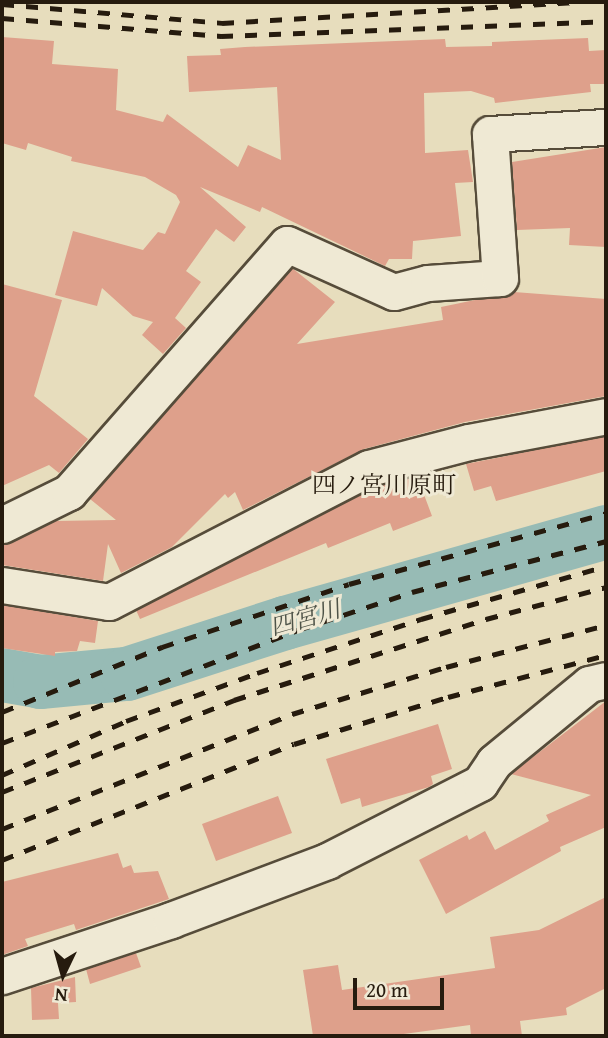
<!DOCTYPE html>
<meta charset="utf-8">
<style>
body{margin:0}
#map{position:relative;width:608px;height:1038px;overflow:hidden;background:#e7ddbd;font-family:"Gentium Book Plus","Noto Serif JP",serif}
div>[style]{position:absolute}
.river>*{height:54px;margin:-27px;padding:0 27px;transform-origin:27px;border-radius:27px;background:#97bbb5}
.building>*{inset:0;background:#dea08b}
.roads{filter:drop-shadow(2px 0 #564c3a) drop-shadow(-2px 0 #564c3a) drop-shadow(0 2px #564c3a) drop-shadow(0 -2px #564c3a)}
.minor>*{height:35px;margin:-17.5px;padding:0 17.5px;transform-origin:17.5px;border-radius:17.5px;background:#efe9d4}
.rail>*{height:5px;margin-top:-2.5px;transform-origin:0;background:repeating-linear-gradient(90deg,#261b0e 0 12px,transparent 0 24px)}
span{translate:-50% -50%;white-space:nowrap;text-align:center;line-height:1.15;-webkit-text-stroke:6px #efe9d4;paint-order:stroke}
.neighbourhood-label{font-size:24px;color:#261b0e}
.water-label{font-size:24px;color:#4e5348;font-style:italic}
.frame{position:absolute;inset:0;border:4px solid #261b0e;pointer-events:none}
.north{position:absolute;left:28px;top:940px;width:70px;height:70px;-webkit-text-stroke:5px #efe9d4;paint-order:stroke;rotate:185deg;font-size:19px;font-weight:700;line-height:28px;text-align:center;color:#261b0e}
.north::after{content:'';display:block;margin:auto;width:24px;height:32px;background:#261b0e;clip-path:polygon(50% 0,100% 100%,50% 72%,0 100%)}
.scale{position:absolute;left:353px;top:978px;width:91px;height:32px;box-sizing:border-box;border:4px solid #261b0e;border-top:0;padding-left:9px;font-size:21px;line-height:24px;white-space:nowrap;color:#261b0e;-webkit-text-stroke:5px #efe9d4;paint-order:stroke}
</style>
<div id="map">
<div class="river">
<i style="left:2px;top:675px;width:39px;rotate:10deg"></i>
<i style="left:40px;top:682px;width:87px;rotate:-5.3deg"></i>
<i style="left:127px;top:674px;width:166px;rotate:-17.9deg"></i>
<i style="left:285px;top:623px;width:334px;rotate:-15.8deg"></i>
</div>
<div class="building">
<i style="clip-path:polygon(2px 37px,54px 41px,52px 64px,118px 69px,116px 110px,163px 122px,167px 114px,238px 167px,248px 145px,281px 160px,277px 87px,189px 92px,187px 56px,221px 55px,220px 49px,245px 47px,445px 39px,446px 47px,492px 46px,492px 42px,588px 38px,589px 51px,606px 50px,606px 84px,590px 84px,591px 92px,495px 103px,494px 98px,471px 91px,424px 93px,425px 153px,468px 150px,473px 182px,455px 183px,461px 236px,413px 241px,412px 259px,389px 259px,385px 266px,262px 207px,260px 212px,200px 187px,246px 227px,234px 242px,216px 229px,186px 271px,201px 282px,175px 318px,186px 328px,163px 354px,142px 335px,153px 322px,133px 316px,102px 288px,97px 306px,55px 295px,73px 231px,143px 250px,158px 232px,165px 234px,180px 202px,176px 195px,145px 177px,71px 161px,72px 157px,28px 143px,26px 150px,2px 143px)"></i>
<i style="clip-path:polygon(606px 147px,606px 247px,569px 245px,570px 228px,517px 230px,512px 162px)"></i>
<i style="clip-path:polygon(292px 268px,335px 302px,297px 344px,443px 320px,441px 307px,514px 292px,606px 299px,606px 396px,465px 422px,364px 449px,243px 510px,235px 492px,228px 498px,225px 494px,172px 547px,121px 573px,108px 544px,103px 581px,2px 565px,2px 545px,55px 521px,116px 520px,90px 499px)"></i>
<i style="clip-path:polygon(2px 284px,62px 300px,34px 396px,88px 439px,59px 473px,49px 465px,2px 486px)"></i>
<i style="clip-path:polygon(606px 436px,606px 471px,496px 501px,491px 486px,474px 491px,466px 464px)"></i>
<i style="clip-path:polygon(417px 476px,432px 516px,393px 531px,390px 523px,328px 548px,326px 543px,140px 619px,136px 610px,376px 487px)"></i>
<i style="clip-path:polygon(2px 605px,98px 621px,95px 643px,80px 641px,77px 651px,55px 652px,55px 656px,2px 648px)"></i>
<i style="clip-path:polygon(606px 701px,606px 827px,560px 847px,561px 851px,446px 914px,419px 860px,467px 835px,469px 840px,485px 831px,495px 850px,549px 821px,546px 815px,591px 795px,511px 774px)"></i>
<i style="clip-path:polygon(438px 724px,452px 769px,431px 776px,433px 784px,429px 787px,362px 807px,360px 798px,341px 804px,326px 759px)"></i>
<i style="clip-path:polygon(278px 796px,292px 833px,216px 861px,202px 824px)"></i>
<i style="clip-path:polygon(118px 853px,123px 868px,131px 865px,134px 873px,158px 871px,169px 899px,76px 930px,74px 924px,25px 939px,28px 946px,2px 955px,2px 882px)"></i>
<i style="clip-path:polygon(606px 897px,606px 988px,566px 1008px,567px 1015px,520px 1021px,522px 1036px,471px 1036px,470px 1025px,389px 1036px,313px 1036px,303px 970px,338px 965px,342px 990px,495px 968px,490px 937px,539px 930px)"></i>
<i style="clip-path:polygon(136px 953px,141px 967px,90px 984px,86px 969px)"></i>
<i style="clip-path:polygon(75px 977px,76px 1002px,58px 1003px,59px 1019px,32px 1020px,31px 988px)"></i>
</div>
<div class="roads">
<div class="minor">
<i style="left:2px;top:525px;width:75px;rotate:-26.2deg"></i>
<i style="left:69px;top:492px;width:330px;rotate:-48.7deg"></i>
<i style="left:287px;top:244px;width:117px;rotate:24.2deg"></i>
<i style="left:394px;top:292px;width:35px;rotate:-15deg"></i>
<i style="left:428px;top:283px;width:72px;rotate:-4deg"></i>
<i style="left:500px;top:278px;width:144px;rotate:-94deg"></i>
<i style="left:490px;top:134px;width:116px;rotate:-3.5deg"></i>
<i style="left:2px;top:585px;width:108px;rotate:9deg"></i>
<i style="left:109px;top:602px;width:292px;rotate:-27.3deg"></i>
<i style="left:369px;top:468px;width:103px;rotate:-14.6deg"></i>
<i style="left:469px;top:442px;width:139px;rotate:-10.7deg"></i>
<i style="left:2px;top:976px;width:178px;rotate:-18.3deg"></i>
<i style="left:171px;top:920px;width:167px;rotate:-20.7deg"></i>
<i style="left:327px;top:861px;width:172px;rotate:-27deg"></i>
<i style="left:480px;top:783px;width:25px;rotate:-56deg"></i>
<i style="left:494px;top:762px;width:123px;rotate:-39.4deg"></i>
<i style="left:589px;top:684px;width:17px;rotate:-13deg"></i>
</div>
</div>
<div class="rail">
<i style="left:2px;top:4px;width:221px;rotate:4.9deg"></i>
<i style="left:222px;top:23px;width:355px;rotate:-3.4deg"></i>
<i style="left:2px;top:18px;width:220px;rotate:4.7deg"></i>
<i style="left:221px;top:36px;width:385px;rotate:-2.2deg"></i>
<i style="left:2px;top:712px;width:173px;rotate:-22.1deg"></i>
<i style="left:162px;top:647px;width:197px;rotate:-18.6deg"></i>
<i style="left:349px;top:584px;width:267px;rotate:-15.4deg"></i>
<i style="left:2px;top:743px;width:317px;rotate:-20.9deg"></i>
<i style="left:298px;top:630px;width:120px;rotate:-18.4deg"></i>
<i style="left:412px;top:592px;width:201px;rotate:-14.7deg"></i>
<i style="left:2px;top:775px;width:135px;rotate:-23.5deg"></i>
<i style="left:126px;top:721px;width:140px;rotate:-20.1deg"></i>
<i style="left:257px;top:673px;width:173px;rotate:-18.2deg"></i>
<i style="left:421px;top:619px;width:192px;rotate:-16deg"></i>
<i style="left:2px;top:792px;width:250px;rotate:-21.6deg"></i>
<i style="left:234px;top:700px;width:265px;rotate:-17.8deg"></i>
<i style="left:486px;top:619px;width:124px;rotate:-14.9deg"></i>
<i style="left:2px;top:829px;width:312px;rotate:-21.6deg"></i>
<i style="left:292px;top:714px;width:161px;rotate:-17deg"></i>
<i style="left:446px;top:667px;width:165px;rotate:-14.7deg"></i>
<i style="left:2px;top:860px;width:314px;rotate:-21.7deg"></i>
<i style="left:294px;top:744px;width:161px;rotate:-17deg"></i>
<i style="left:448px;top:697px;width:163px;rotate:-14.9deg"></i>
</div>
<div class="neighbourhood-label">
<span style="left:384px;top:485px">四ノ宮川原町</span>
</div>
<div class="water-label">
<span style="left:305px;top:618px;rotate:-16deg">四宮川</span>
</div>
<div class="frame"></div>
<div class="north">N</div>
<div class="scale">20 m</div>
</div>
